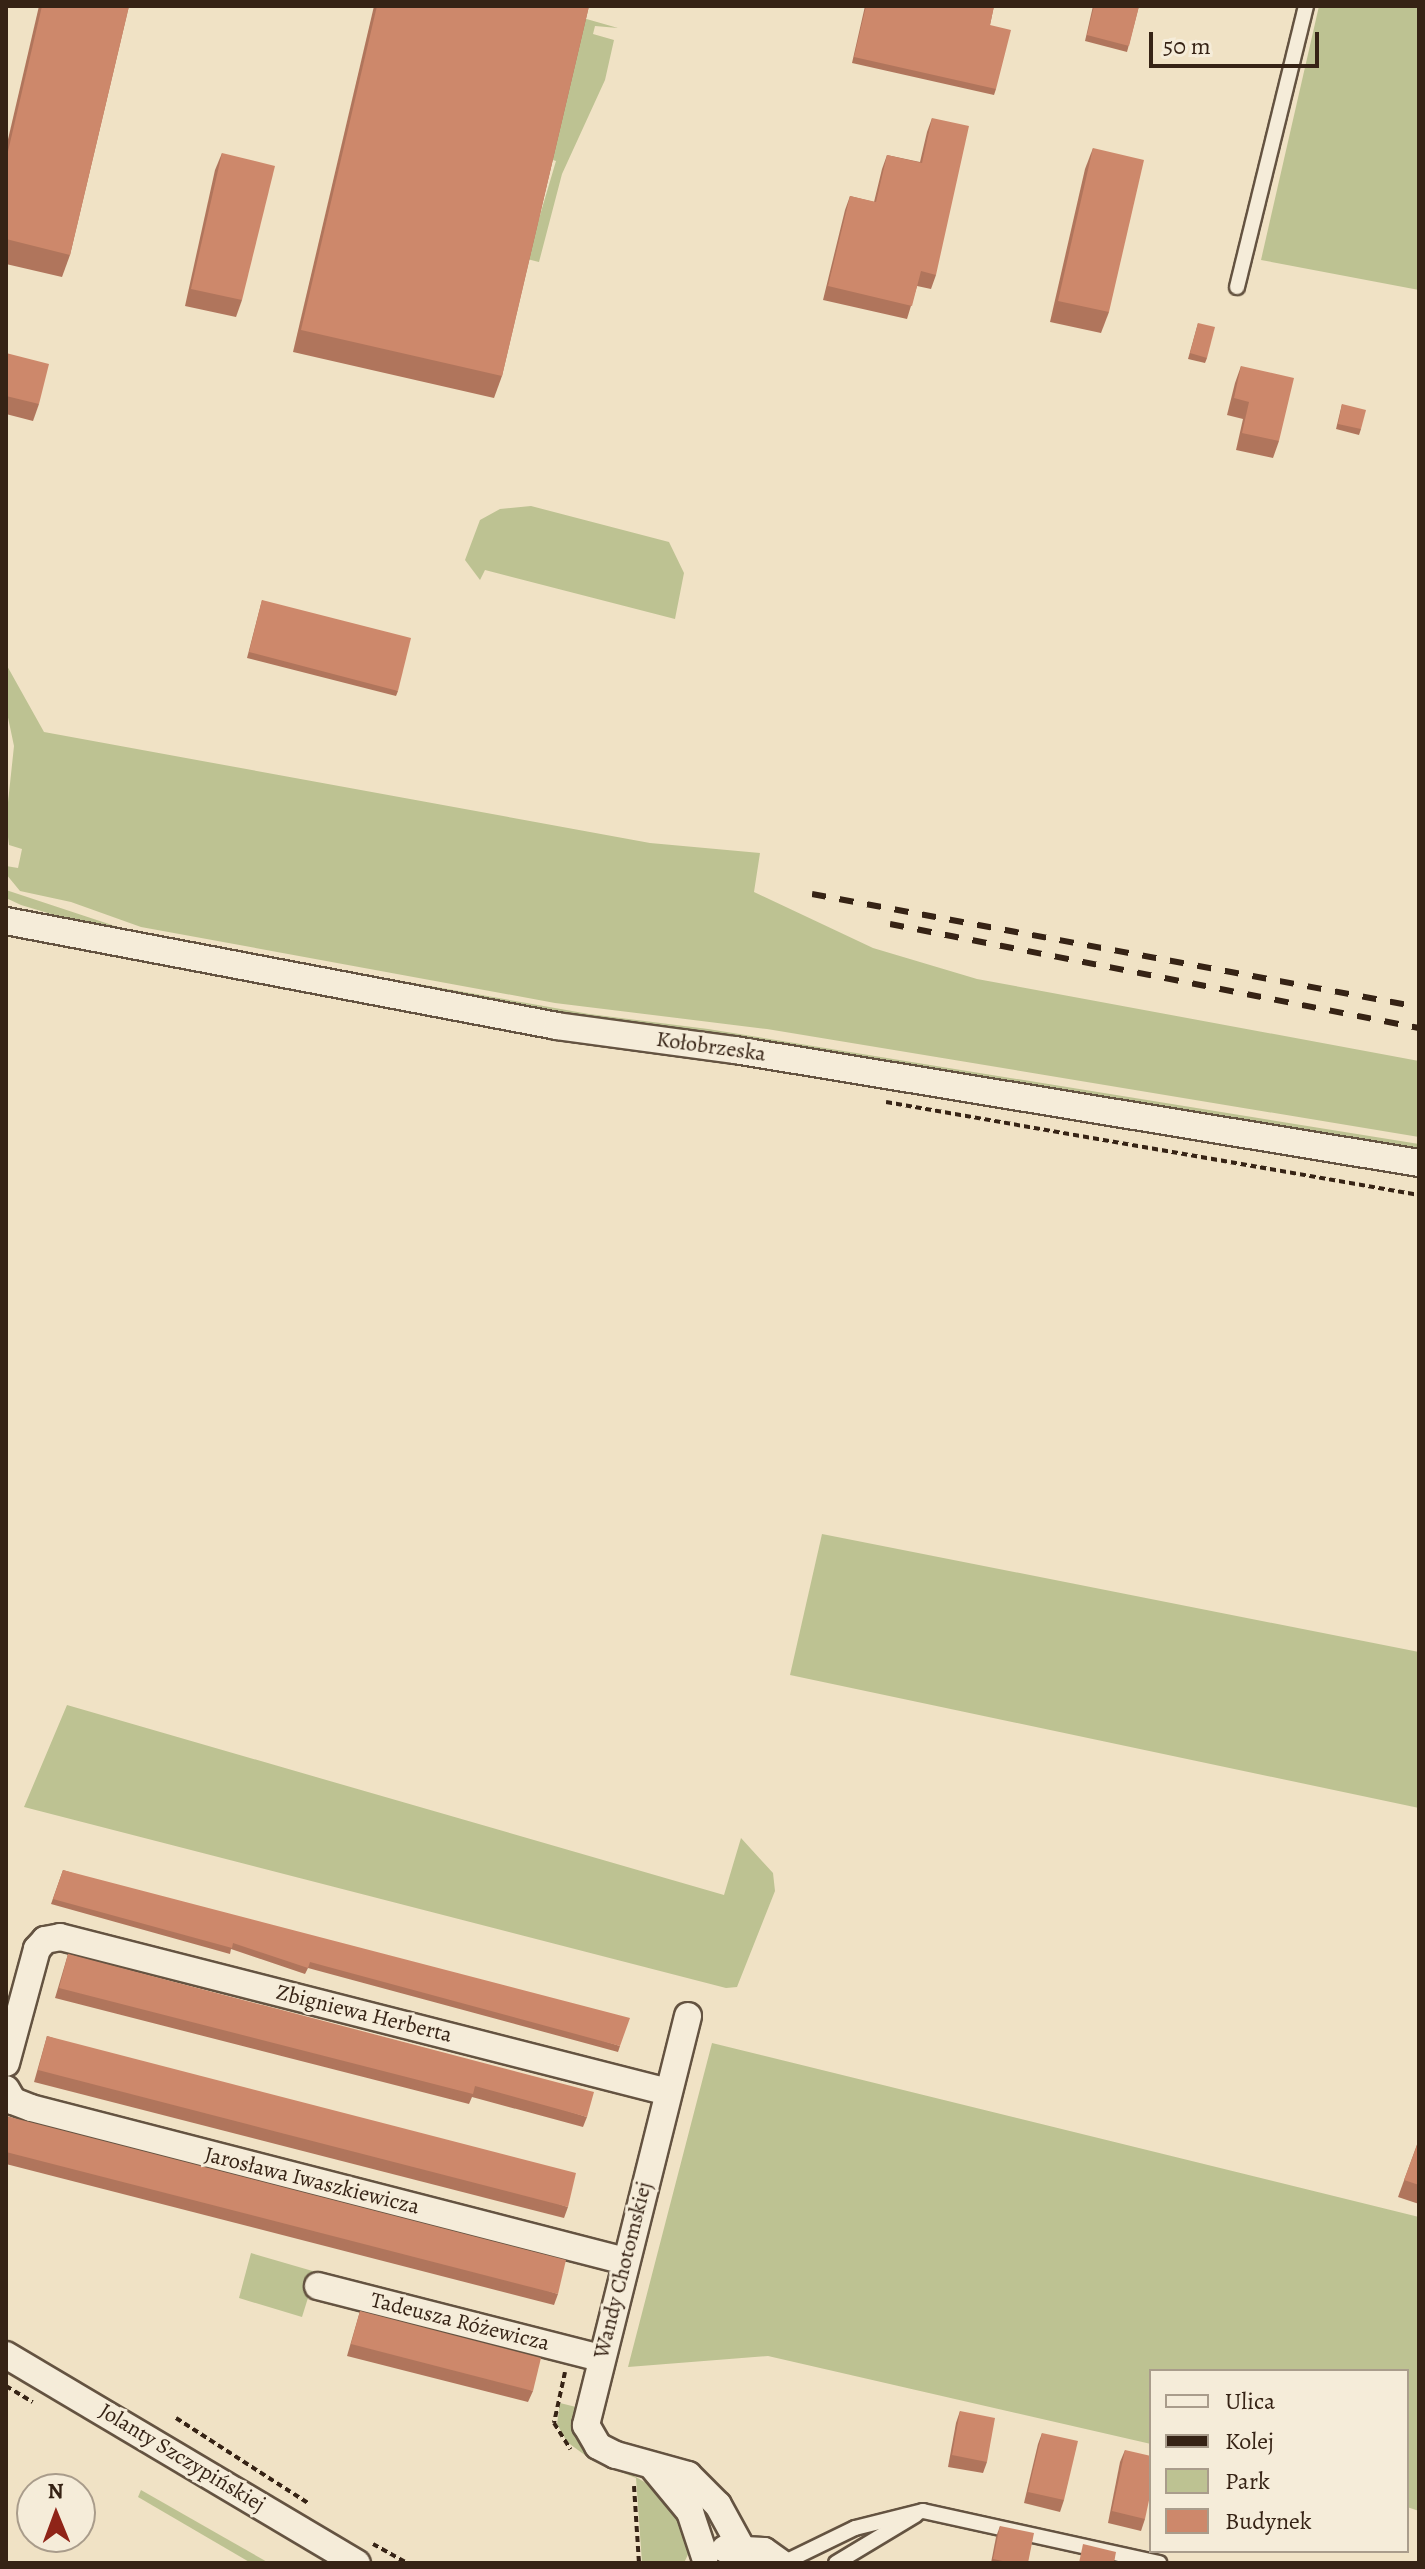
<!DOCTYPE html>
<meta charset="utf-8">
<style>
body{margin:0}
#map{position:relative;width:1425px;height:2569px;overflow:hidden;background:#f0e2c5;font-family:Alegreya,serif}
div>[style]{position:absolute}
.green>*{inset:0;background:#bdc292}
.path>*{height:4px;margin-top:-2px;transform-origin:0;background:repeating-linear-gradient(90deg,#362315 0 6px,transparent 0 10px)}
.roads{filter:drop-shadow(2px 0 #645341) drop-shadow(-2px 0 #645341) drop-shadow(0 2px #645341) drop-shadow(0 -2px #645341)}
.lane>*{height:14px;margin:-7px;padding:0 7px;transform-origin:7px;border-radius:7px;background:#f5ecd9}
.street>*{height:26px;margin:-13px;padding:0 13px;transform-origin:13px;border-radius:13px;background:#f5ecd9}
.rail>*{height:6px;margin-top:-3px;transform-origin:0;background:repeating-linear-gradient(90deg,#362315 0 14px,transparent 0 28px)}
.wall>*{inset:0;background:#b0755c}
.building>*{inset:0;background:#cd886b}
span{translate:-50% -50%;white-space:nowrap;text-align:center;line-height:1.15;-webkit-text-stroke:6px #f5ecd9;paint-order:stroke}
.street-label{font-size:22px;color:#362315}
.frame{position:absolute;inset:0;border:8px solid #362315;pointer-events:none}
.legend{position:absolute;left:1149px;top:2369px;width:260px;height:184px;box-sizing:border-box;background:#f5ecd9;border:2px solid #a99c8b;margin:0;padding:10px 14px;list-style:none;font-size:24px;color:#362315}
.legend li{display:flex;align-items:center;gap:16px;height:40px}
.legend b{width:40px;border:2px solid #a99c8b}
.north{position:absolute;left:16px;top:2473px;width:80px;height:80px;box-sizing:border-box;background:#f5ecd9;border:2px solid #a99c8b;border-radius:50%;rotate:359deg;font-size:22px;font-weight:700;line-height:32px;text-align:center;color:#362315}
.north::after{content:'';display:block;margin:auto;width:28px;height:36px;background:#8f2418;clip-path:polygon(50% 0,100% 100%,50% 72%,0 100%)}
.scale{position:absolute;left:1149px;top:32px;width:170px;height:36px;box-sizing:border-box;border:4px solid #362315;border-top:0;padding-left:10px;font-size:24px;line-height:28px;white-space:nowrap;color:#362315;-webkit-text-stroke:6px #f5ecd9;paint-order:stroke}
</style>
<div id="map">
<div class="green">
<i style="clip-path:polygon(1319px 6px,1419px 6px,1419px 290px,1261px 260px)"></i>
<i style="clip-path:polygon(583px 18px,618px 28px,595px 26px,593px 34px,614px 40px,605px 80px,562px 174px,539px 262px,527px 259px,556px 161px,550px 159px)"></i>
<i style="clip-path:polygon(531px 506px,669px 542px,684px 573px,675px 619px,485px 570px,480px 580px,465px 560px,480px 520px,500px 509px)"></i>
<i style="clip-path:polygon(6px 664px,44px 732px,650px 843px,760px 853px,754px 892px,873px 948px,977px 979px,1419px 1061px,1419px 1137px,767px 1029px,555px 1003px,141px 927px,71px 902px,20px 891px,6px 874px,6px 866px,18px 868px,22px 849px,9px 845px,6px 821px,14px 746px,6px 708px)"></i>
<i style="clip-path:polygon(6px 890px,124px 929px,288px 961px,589px 1014px,708px 1029px,1419px 1144px,1419px 1151px,628px 1025px,121px 935px,21px 905px,6px 898px)"></i>
<i style="clip-path:polygon(822px 1534px,1419px 1652px,1419px 1808px,790px 1675px)"></i>
<i style="clip-path:polygon(67px 1705px,724px 1895px,741px 1838px,773px 1873px,775px 1891px,737px 1987px,726px 1988px,24px 1807px)"></i>
<i style="clip-path:polygon(712px 2043px,1419px 2217px,1419px 2511px,1407px 2507px,1407px 2371px,1151px 2371px,1151px 2444px,768px 2356px,628px 2367px)"></i>
<i style="clip-path:polygon(251px 2253px,316px 2272px,302px 2317px,239px 2298px)"></i>
<i style="clip-path:polygon(560px 2403px,576px 2407px,575px 2428px,586px 2448px,672px 2498px,692px 2546px,684px 2563px,642px 2563px,636px 2478px,593px 2461px,567px 2442px,557px 2424px)"></i>
<i style="clip-path:polygon(141px 2490px,269px 2563px,251px 2563px,138px 2497px)"></i>
</div>
<div class="path">
<i style="left:886px;top:1102px;width:541px;rotate:9.9deg"></i>
<i style="left:565px;top:2372px;width:52px;rotate:102.2deg"></i>
<i style="left:554px;top:2423px;width:31px;rotate:58deg"></i>
<i style="left:6px;top:2386px;width:31px;rotate:31deg"></i>
<i style="left:176px;top:2418px;width:157px;rotate:32.8deg"></i>
<i style="left:634px;top:2486px;width:77px;rotate:86.3deg"></i>
<i style="left:373px;top:2544px;width:39px;rotate:29deg"></i>
</div>
<div class="roads">
<div class="lane">
<i style="left:1237px;top:287px;width:289px;rotate:-76.2deg"></i>
<i style="left:783px;top:2563px;width:80px;rotate:-25.9deg"></i>
<i style="left:855px;top:2528px;width:70px;rotate:-14deg"></i>
<i style="left:923px;top:2511px;width:242px;rotate:12.4deg"></i>
<i style="left:836px;top:2563px;width:93px;rotate:-31deg"></i>
</div>
<div class="street">
<i style="left:6px;top:921px;width:561px;rotate:10.79deg"></i>
<i style="left:557px;top:1026px;width:180px;rotate:7.7deg"></i>
<i style="left:735px;top:1050px;width:693px;rotate:9.38deg"></i>
<i style="left:688px;top:2016px;width:422px;rotate:104deg"></i>
<i style="left:586px;top:2425px;width:24px;rotate:60deg"></i>
<i style="left:598px;top:2446px;width:20px;rotate:27deg"></i>
<i style="left:616px;top:2455px;width:75px;rotate:15.5deg"></i>
<i style="left:688px;top:2475px;width:42px;rotate:45deg"></i>
<i style="left:718px;top:2505px;width:48px;rotate:61.3deg"></i>
<i style="left:6px;top:2063px;width:118px;rotate:-74.8deg"></i>
<i style="left:37px;top:1949px;width:12px;rotate:-48deg"></i>
<i style="left:45px;top:1940px;width:15px;rotate:-11deg"></i>
<i style="left:60px;top:1937px;width:627px;rotate:14.3deg"></i>
<i style="left:6px;top:2089px;width:14px;rotate:60deg"></i>
<i style="left:13px;top:2101px;width:19px;rotate:21deg"></i>
<i style="left:31px;top:2108px;width:613px;rotate:14.44deg"></i>
<i style="left:318px;top:2286px;width:292px;rotate:14.3deg"></i>
<i style="left:6px;top:2355px;width:408px;rotate:30.7deg"></i>
<i style="left:652px;top:2466px;width:60px;rotate:50.4deg"></i>
<i style="left:690px;top:2512px;width:47px;rotate:71.6deg"></i>
<i style="left:725px;top:2549px;width:39px;rotate:3deg"></i>
<i style="left:764px;top:2551px;width:21px;rotate:35deg"></i>
</div>
</div>
<div class="rail">
<i style="left:812px;top:894px;width:617px;rotate:10.55deg"></i>
<i style="left:890px;top:924px;width:539px;rotate:11.12deg"></i>
</div>
<div class="wall">
<i style="clip-path:polygon(39px 6px,129px 6px,70px 255px,62px 277px,6px 264px,6px 148px)"></i>
<i style="clip-path:polygon(374px 6px,589px 6px,502px 376px,494px 398px,293px 352px)"></i>
<i style="clip-path:polygon(865px 6px,994px 6px,990px 25px,996px 89px,994px 95px,852px 63px)"></i>
<i style="clip-path:polygon(1093px 6px,1139px 6px,1127px 52px,1085px 41px)"></i>
<i style="clip-path:polygon(932px 118px,936px 275px,931px 289px,917px 286px,907px 319px,823px 300px,845px 210px,850px 196px,874px 202px,882px 169px,887px 155px,920px 162px,927px 132px)"></i>
<i style="clip-path:polygon(1093px 148px,1109px 312px,1101px 333px,1050px 322px,1085px 169px)"></i>
<i style="clip-path:polygon(222px 153px,242px 300px,236px 317px,185px 306px,215px 170px)"></i>
<i style="clip-path:polygon(1198px 323px,1207px 358px,1205px 363px,1188px 359px)"></i>
<i style="clip-path:polygon(6px 353px,39px 404px,33px 421px,6px 414px)"></i>
<i style="clip-path:polygon(1241px 366px,1279px 441px,1273px 458px,1236px 450px,1243px 419px,1227px 415px,1235px 383px)"></i>
<i style="clip-path:polygon(1342px 404px,1361px 429px,1359px 435px,1336px 429px)"></i>
<i style="clip-path:polygon(262px 600px,398px 691px,396px 696px,247px 658px)"></i>
<i style="clip-path:polygon(63px 1870px,620px 2046px,618px 2052px,308px 1968px,305px 1974px,231px 1949px,230px 1954px,51px 1904px)"></i>
<i style="clip-path:polygon(68px 1954px,587px 2117px,583px 2127px,472px 2097px,469px 2104px,55px 1998px)"></i>
<i style="clip-path:polygon(47px 2036px,568px 2207px,564px 2218px,34px 2082px)"></i>
<i style="clip-path:polygon(6px 2116px,558px 2294px,554px 2305px,6px 2164px)"></i>
<i style="clip-path:polygon(1419px 2139px,1419px 2204px,1398px 2197px)"></i>
<i style="clip-path:polygon(360px 2311px,533px 2391px,528px 2402px,347px 2356px)"></i>
<i style="clip-path:polygon(960px 2411px,987px 2462px,983px 2473px,948px 2467px,956px 2423px)"></i>
<i style="clip-path:polygon(1042px 2433px,1064px 2500px,1060px 2512px,1024px 2503px,1038px 2444px)"></i>
<i style="clip-path:polygon(1125px 2450px,1145px 2519px,1141px 2531px,1108px 2523px,1120px 2462px)"></i>
<i style="clip-path:polygon(1000px 2526px,1028px 2563px,991px 2563px,996px 2537px)"></i>
</div>
<div class="building">
<i style="clip-path:polygon(42px 6px,129px 6px,70px 255px,6px 239px,6px 160px)"></i>
<i style="clip-path:polygon(377px 6px,589px 6px,502px 376px,301px 330px)"></i>
<i style="clip-path:polygon(866px 6px,994px 6px,990px 25px,1011px 30px,996px 89px,854px 57px)"></i>
<i style="clip-path:polygon(1094px 6px,1139px 6px,1129px 46px,1087px 35px)"></i>
<i style="clip-path:polygon(932px 118px,969px 126px,936px 275px,921px 271px,912px 306px,828px 286px,850px 196px,876px 202px,887px 155px,922px 163px)"></i>
<i style="clip-path:polygon(1093px 148px,1144px 160px,1109px 312px,1058px 301px)"></i>
<i style="clip-path:polygon(222px 153px,275px 166px,242px 300px,191px 289px)"></i>
<i style="clip-path:polygon(1198px 323px,1215px 327px,1207px 358px,1190px 353px)"></i>
<i style="clip-path:polygon(6px 353px,49px 364px,39px 404px,6px 396px)"></i>
<i style="clip-path:polygon(1241px 366px,1294px 378px,1279px 441px,1242px 433px,1249px 402px,1234px 398px)"></i>
<i style="clip-path:polygon(1342px 404px,1366px 410px,1361px 429px,1338px 424px)"></i>
<i style="clip-path:polygon(262px 600px,411px 638px,398px 691px,249px 652px)"></i>
<i style="clip-path:polygon(63px 1870px,630px 2018px,620px 2046px,310px 1962px,308px 1968px,233px 1943px,232px 1948px,53px 1899px)"></i>
<i style="clip-path:polygon(68px 1954px,594px 2092px,587px 2117px,475px 2086px,473px 2094px,59px 1988px)"></i>
<i style="clip-path:polygon(47px 2036px,576px 2173px,568px 2207px,38px 2070px)"></i>
<i style="clip-path:polygon(6px 2116px,566px 2260px,558px 2294px,6px 2152px)"></i>
<i style="clip-path:polygon(1419px 2140px,1419px 2185px,1404px 2180px)"></i>
<i style="clip-path:polygon(360px 2311px,541px 2358px,533px 2391px,351px 2344px)"></i>
<i style="clip-path:polygon(960px 2411px,995px 2418px,987px 2462px,952px 2455px)"></i>
<i style="clip-path:polygon(1042px 2433px,1078px 2441px,1064px 2500px,1028px 2492px)"></i>
<i style="clip-path:polygon(1125px 2450px,1151px 2456px,1151px 2491px,1145px 2519px,1112px 2511px)"></i>
<i style="clip-path:polygon(1000px 2526px,1034px 2533px,1028px 2563px,1012px 2563px,993px 2559px)"></i>
<i style="clip-path:polygon(1083px 2544px,1116px 2552px,1114px 2563px,1079px 2563px)"></i>
</div>
<div class="street-label">
<span style="left:711px;top:1047px;rotate:8deg">Kołobrzeska</span>
<span style="left:364px;top:2014px;rotate:14deg">Zbigniewa Herberta</span>
<span style="left:312px;top:2181px;rotate:14deg">Jarosława Iwaszkiewicza</span>
<span style="left:623px;top:2270px;rotate:-76deg">Wandy Chotomskiej</span>
<span style="left:460px;top:2322px;rotate:14deg">Tadeusza Różewicza</span>
<span style="left:182px;top:2458px;rotate:31deg">Jolanty Szczypińskiej</span>
</div>
<div class="frame"></div>
<ul class="legend">
<li><b style="height:10px;background:#f5ecd9"></b>Ulica</li>
<li><b style="height:10px;background:#362315"></b>Kolej</li>
<li><b style="height:22px;background:#bdc292"></b>Park</li>
<li><b style="height:22px;background:#cd886b"></b>Budynek</li>
</ul>
<div class="north">N</div>
<div class="scale">50 m</div>
</div>
